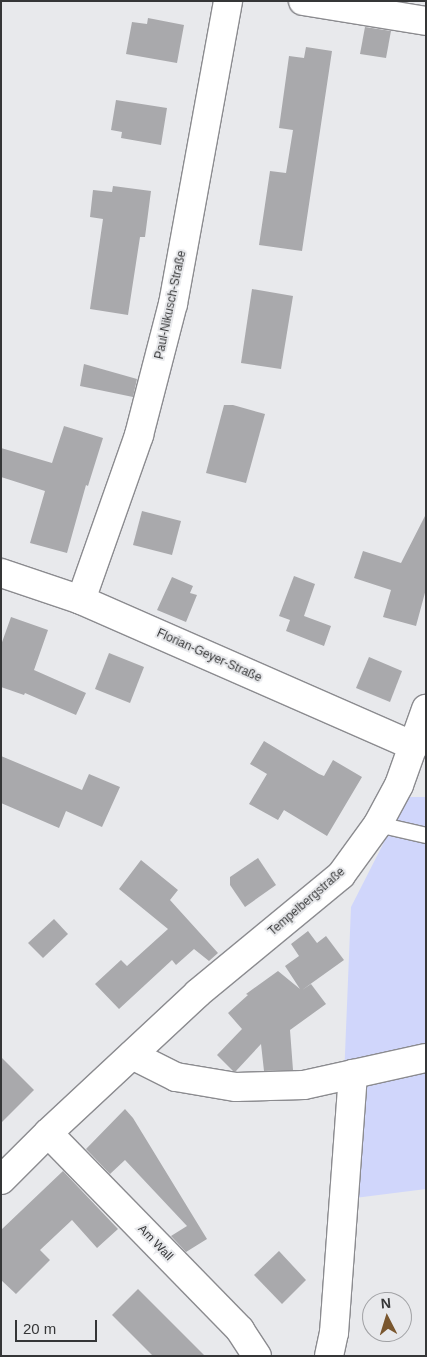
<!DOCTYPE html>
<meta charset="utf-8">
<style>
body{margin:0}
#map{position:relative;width:427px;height:1357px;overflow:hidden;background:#e8e9ec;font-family:Arial,sans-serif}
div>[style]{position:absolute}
.green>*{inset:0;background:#d0d6fb}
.building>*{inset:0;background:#a9a9ac}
.roads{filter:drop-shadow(1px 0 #8b8b8f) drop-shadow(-1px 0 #8b8b8f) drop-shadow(0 1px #8b8b8f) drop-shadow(0 -1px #8b8b8f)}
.service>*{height:15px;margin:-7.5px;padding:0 7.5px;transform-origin:7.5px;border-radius:7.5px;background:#fff}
.minor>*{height:28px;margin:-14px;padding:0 14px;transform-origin:14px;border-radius:14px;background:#fff}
span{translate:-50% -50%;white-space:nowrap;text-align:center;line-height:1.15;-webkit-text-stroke:4px #e8e9ec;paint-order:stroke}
.street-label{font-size:12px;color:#353637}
.frame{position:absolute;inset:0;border:2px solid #353637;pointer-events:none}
.north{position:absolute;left:362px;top:1292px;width:50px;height:50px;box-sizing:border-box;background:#e8e9ec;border:1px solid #a0a1a4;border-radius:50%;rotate:355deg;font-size:14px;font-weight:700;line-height:20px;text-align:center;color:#353637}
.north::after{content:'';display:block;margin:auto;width:18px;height:22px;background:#7a572f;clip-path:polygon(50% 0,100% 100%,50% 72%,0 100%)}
.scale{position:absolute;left:15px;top:1320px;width:82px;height:22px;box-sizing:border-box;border:2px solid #353637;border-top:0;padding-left:6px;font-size:15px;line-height:18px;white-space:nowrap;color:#353637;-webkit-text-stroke:4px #e8e9ec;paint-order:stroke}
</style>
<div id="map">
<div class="green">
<i style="clip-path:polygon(407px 797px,426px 797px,426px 1189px,339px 1200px,351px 907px)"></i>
</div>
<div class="building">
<i style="clip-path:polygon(148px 18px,184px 25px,177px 63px,126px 54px,132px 22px,147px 24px)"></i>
<i style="clip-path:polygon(365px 27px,391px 31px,386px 58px,360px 54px)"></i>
<i style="clip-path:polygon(306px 47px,332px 51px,302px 251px,259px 245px,270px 171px,286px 173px,293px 130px,279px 128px,289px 56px,304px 58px)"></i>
<i style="clip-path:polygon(116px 100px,167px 108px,161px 145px,121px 138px,122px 132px,111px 130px)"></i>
<i style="clip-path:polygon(113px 186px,151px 191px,145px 237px,140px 237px,128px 315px,90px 309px,103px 219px,90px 217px,93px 190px,112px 192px)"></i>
<i style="clip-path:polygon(252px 289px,293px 296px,281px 369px,241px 363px)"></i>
<i style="clip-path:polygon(84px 364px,137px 379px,133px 397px,80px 386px)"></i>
<i style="clip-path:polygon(224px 405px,233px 405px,265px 414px,246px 483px,206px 473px)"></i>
<i style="clip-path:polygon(64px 426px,103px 438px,88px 486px,86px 485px,67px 553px,30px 543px,45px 491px,1px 477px,1px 448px,52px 463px)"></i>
<i style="clip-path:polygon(142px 511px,181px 521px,172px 555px,133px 545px)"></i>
<i style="clip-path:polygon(426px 514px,426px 589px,416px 626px,383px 617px,391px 590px,354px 578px,363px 551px,401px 563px)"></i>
<i style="clip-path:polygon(294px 576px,315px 584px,304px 616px,331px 626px,324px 646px,286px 631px,290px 620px,279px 616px)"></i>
<i style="clip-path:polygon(172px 577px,193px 586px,190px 593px,197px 595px,186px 622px,157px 610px)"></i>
<i style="clip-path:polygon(11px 617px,48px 630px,34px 670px,86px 693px,76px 715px,25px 693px,24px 695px,1px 687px,1px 645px)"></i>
<i style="clip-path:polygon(109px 653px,144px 667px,130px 703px,95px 689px)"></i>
<i style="clip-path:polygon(369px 657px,402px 671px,390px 702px,356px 688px)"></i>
<i style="clip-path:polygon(264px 741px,319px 774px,324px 776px,333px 760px,362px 777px,327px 836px,284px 810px,278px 820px,249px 804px,267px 774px,250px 764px)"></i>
<i style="clip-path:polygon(1px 756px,82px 790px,89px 774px,120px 787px,102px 827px,66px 811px,59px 828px,1px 803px)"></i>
<i style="clip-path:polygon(258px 858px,276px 885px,245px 907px,230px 885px,230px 877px)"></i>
<i style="clip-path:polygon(141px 860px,178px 890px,170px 900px,218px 953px,209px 961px,194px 949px,176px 965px,172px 960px,119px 1009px,95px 984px,121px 960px,127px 966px,168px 929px,119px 889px)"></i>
<i style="clip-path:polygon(54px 919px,68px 934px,43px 958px,28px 943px)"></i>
<i style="clip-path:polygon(308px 931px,317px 943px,326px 936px,344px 960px,302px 990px,311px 984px,326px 1004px,290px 1030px,293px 1070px,264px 1071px,261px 1044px,236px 1071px,233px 1071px,217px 1055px,242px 1029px,228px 1013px,248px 995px,246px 994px,278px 971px,300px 989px,285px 966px,299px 956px,291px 944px)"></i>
<i style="clip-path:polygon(1px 1057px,34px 1090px,1px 1123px)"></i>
<i style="clip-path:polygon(125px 1109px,133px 1118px,207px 1239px,186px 1252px,171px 1236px,187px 1226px,125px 1160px,110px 1174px,86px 1149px)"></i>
<i style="clip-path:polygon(63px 1171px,118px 1229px,97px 1248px,72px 1220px,40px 1250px,50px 1260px,16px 1294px,1px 1280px,1px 1230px)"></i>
<i style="clip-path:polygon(279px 1251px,306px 1280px,282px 1304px,254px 1275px)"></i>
<i style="clip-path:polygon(138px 1289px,205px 1356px,153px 1356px,112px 1315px)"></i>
</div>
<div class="roads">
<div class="service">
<i style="left:378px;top:824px;width:49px;rotate:12.9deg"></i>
</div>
<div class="minor">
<i style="left:303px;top:1px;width:125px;rotate:9.2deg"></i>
<i style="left:1px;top:573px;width:84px;rotate:18.6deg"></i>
<i style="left:81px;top:600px;width:364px;rotate:23.7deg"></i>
<i style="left:81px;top:600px;width:175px;rotate:-70.6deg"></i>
<i style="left:139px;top:435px;width:135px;rotate:-75.5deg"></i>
<i style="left:173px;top:304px;width:308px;rotate:-79.7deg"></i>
<i style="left:132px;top:1055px;width:49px;rotate:26.6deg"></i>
<i style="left:176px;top:1077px;width:61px;rotate:9.5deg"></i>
<i style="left:236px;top:1087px;width:68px;rotate:-1.7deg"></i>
<i style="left:304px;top:1085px;width:125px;rotate:-12.5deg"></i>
<i style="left:48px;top:1133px;width:275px;rotate:45.7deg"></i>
<i style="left:240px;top:1330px;width:31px;rotate:57deg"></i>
<i style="left:1px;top:1180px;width:66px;rotate:-45deg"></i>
<i style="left:48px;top:1133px;width:205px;rotate:-43deg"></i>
<i style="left:198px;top:993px;width:185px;rotate:-39.5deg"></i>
<i style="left:341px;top:875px;width:63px;rotate:-54deg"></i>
<i style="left:378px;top:824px;width:44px;rotate:-61.7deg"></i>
<i style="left:399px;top:785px;width:81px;rotate:-70.4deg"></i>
<i style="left:329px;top:1356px;width:24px;rotate:-78deg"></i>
<i style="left:334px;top:1333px;width:260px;rotate:-85.8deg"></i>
</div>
</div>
<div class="street-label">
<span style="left:171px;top:305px;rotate:-78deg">Paul-Nikusch-Straße</span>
<span style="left:209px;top:656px;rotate:24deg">Florian-Geyer-Straße</span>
<span style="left:307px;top:902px;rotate:-41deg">Tempelbergstraße</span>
<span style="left:155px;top:1243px;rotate:46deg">Am Wall</span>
</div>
<div class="frame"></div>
<div class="north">N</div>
<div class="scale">20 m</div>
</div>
